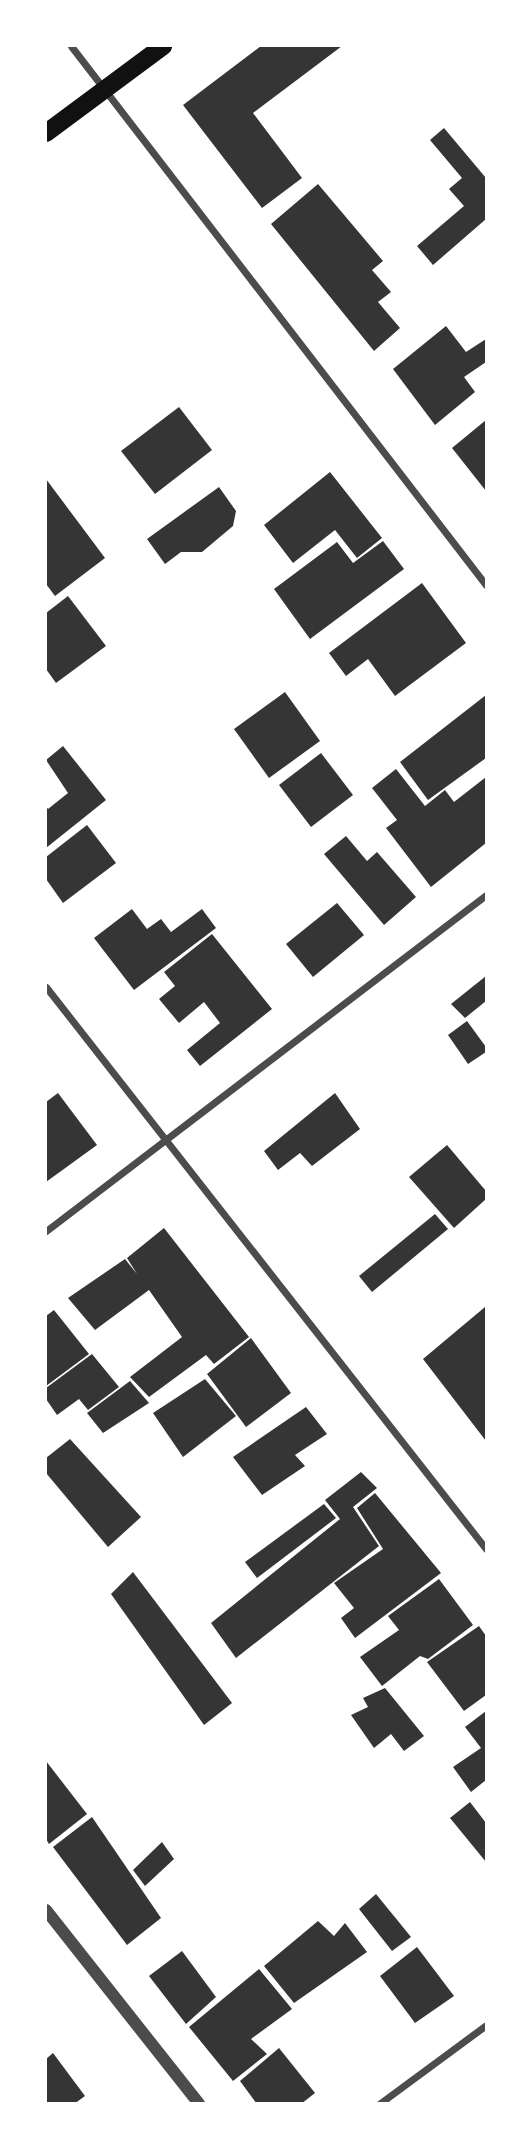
<!DOCTYPE html>
<style>
body{margin:0}
#map{position:relative;width:532px;height:2149px;overflow:hidden;background:#fff;font-family:Barlow,sans-serif}
div>[style]{position:absolute}
.building>*{inset:0;background:#353535}
.minor>*{height:7px;margin:-3.5px;padding:0 3.5px;transform-origin:3.5px;border-radius:3.5px;background:#4c4c4c}
.tertiary>*{height:12px;margin:-6px;padding:0 6px;transform-origin:6px;border-radius:6px;background:#4c4c4c}
.primary>*{height:18px;margin:-9px;padding:0 9px;transform-origin:9px;border-radius:9px;background:#111}
span{translate:-50% -50%;white-space:nowrap;text-align:center;line-height:1.15;-webkit-text-stroke:7px #fff;paint-order:stroke}
.frame{position:absolute;inset:0;border:47px solid #fff;pointer-events:none}
</style>
<div id="map">
<div class="building">
<i style="clip-path:polygon(261px 46px,342px 46px,253px 113px,302px 178px,262px 208px,183px 105px)"></i>
<i style="clip-path:polygon(444px 128px,486px 178px,486px 219px,433px 265px,417px 246px,464px 206px,449px 189px,462px 178px,430px 140px)"></i>
<i style="clip-path:polygon(318px 184px,383px 261px,372px 270px,391px 292px,378px 302px,400px 328px,374px 351px,271px 224px)"></i>
<i style="clip-path:polygon(446px 326px,466px 352px,486px 339px,486px 362px,464px 377px,475px 392px,435px 425px,393px 369px)"></i>
<i style="clip-path:polygon(179px 407px,212px 450px,155px 494px,121px 451px)"></i>
<i style="clip-path:polygon(486px 420px,486px 491px,452px 448px)"></i>
<i style="clip-path:polygon(330px 472px,382px 538px,357px 558px,335px 530px,293px 563px,264px 525px)"></i>
<i style="clip-path:polygon(46px 479px,105px 558px,55px 596px,46px 584px)"></i>
<i style="clip-path:polygon(219px 487px,236px 511px,233px 526px,202px 552px,181px 552px,165px 564px,147px 539px)"></i>
<i style="clip-path:polygon(383px 541px,404px 569px,310px 639px,274px 589px,337px 542px,353px 563px)"></i>
<i style="clip-path:polygon(422px 583px,466px 643px,395px 696px,368px 659px,346px 676px,329px 653px)"></i>
<i style="clip-path:polygon(68px 596px,106px 646px,56px 683px,46px 669px,46px 613px)"></i>
<i style="clip-path:polygon(285px 692px,320px 741px,269px 778px,234px 729px)"></i>
<i style="clip-path:polygon(486px 695px,486px 758px,428px 800px,400px 762px)"></i>
<i style="clip-path:polygon(63px 746px,106px 800px,46px 848px,46px 806px,48px 809px,68px 793px,46px 760px)"></i>
<i style="clip-path:polygon(321px 753px,353px 795px,311px 827px,279px 785px)"></i>
<i style="clip-path:polygon(396px 769px,425px 806px,445px 790px,454px 802px,486px 777px,486px 843px,431px 887px,386px 828px,397px 820px,372px 788px)"></i>
<i style="clip-path:polygon(87px 825px,116px 863px,63px 903px,46px 879px,46px 857px)"></i>
<i style="clip-path:polygon(346px 836px,367px 861px,377px 852px,416px 897px,384px 925px,324px 854px)"></i>
<i style="clip-path:polygon(337px 903px,364px 935px,313px 977px,286px 944px)"></i>
<i style="clip-path:polygon(132px 909px,147px 929px,161px 919px,171px 932px,202px 909px,216px 928px,134px 990px,94px 938px)"></i>
<i style="clip-path:polygon(212px 934px,272px 1009px,200px 1066px,187px 1050px,220px 1023px,204px 1002px,179px 1023px,159px 999px,175px 986px,164px 972px)"></i>
<i style="clip-path:polygon(486px 976px,486px 1001px,465px 1018px,451px 1004px)"></i>
<i style="clip-path:polygon(467px 1021px,486px 1047px,486px 1052px,468px 1064px,448px 1035px)"></i>
<i style="clip-path:polygon(58px 1093px,97px 1145px,46px 1182px,46px 1102px)"></i>
<i style="clip-path:polygon(335px 1093px,360px 1129px,312px 1166px,300px 1153px,278px 1170px,264px 1151px)"></i>
<i style="clip-path:polygon(447px 1145px,486px 1191px,486px 1199px,454px 1228px,409px 1177px)"></i>
<i style="clip-path:polygon(435px 1214px,448px 1229px,372px 1292px,359px 1276px)"></i>
<i style="clip-path:polygon(164px 1228px,249px 1337px,214px 1364px,206px 1355px,149px 1397px,130px 1377px,182px 1337px,149px 1290px,95px 1330px,68px 1298px,125px 1259px,137px 1274px,127px 1258px)"></i>
<i style="clip-path:polygon(485px 1307px,486px 1308px,486px 1441px,423px 1359px)"></i>
<i style="clip-path:polygon(54px 1310px,89px 1354px,46px 1386px,46px 1316px)"></i>
<i style="clip-path:polygon(251px 1338px,291px 1393px,246px 1427px,207px 1374px)"></i>
<i style="clip-path:polygon(92px 1354px,119px 1387px,88px 1410px,79px 1399px,57px 1415px,46px 1399px,46px 1388px)"></i>
<i style="clip-path:polygon(205px 1379px,236px 1416px,183px 1457px,153px 1413px)"></i>
<i style="clip-path:polygon(130px 1381px,149px 1403px,103px 1433px,87px 1413px)"></i>
<i style="clip-path:polygon(306px 1407px,327px 1434px,295px 1455px,305px 1466px,262px 1495px,233px 1457px)"></i>
<i style="clip-path:polygon(70px 1439px,141px 1517px,108px 1547px,46px 1473px,46px 1458px)"></i>
<i style="clip-path:polygon(361px 1472px,377px 1488px,353px 1507px,379px 1546px,236px 1658px,211px 1623px,340px 1519px,325px 1500px)"></i>
<i style="clip-path:polygon(375px 1493px,441px 1573px,355px 1638px,341px 1618px,354px 1608px,334px 1583px,383px 1549px,357px 1508px)"></i>
<i style="clip-path:polygon(324px 1504px,336px 1518px,257px 1578px,245px 1562px)"></i>
<i style="clip-path:polygon(133px 1572px,232px 1703px,204px 1725px,111px 1594px)"></i>
<i style="clip-path:polygon(439px 1579px,473px 1625px,428px 1659px,420px 1656px,382px 1686px,360px 1657px,399px 1630px,388px 1616px)"></i>
<i style="clip-path:polygon(479px 1626px,486px 1636px,486px 1695px,464px 1711px,427px 1662px)"></i>
<i style="clip-path:polygon(385px 1688px,424px 1736px,404px 1751px,391px 1734px,374px 1748px,351px 1715px,368px 1707px,363px 1698px)"></i>
<i style="clip-path:polygon(486px 1711px,486px 1780px,471px 1792px,453px 1767px,481px 1748px,465px 1727px)"></i>
<i style="clip-path:polygon(46px 1761px,87px 1814px,49px 1844px,46px 1839px)"></i>
<i style="clip-path:polygon(470px 1802px,486px 1823px,486px 1862px,450px 1818px)"></i>
<i style="clip-path:polygon(92px 1817px,161px 1918px,127px 1945px,53px 1847px)"></i>
<i style="clip-path:polygon(162px 1842px,174px 1859px,145px 1886px,133px 1870px)"></i>
<i style="clip-path:polygon(376px 1894px,411px 1937px,392px 1951px,359px 1909px)"></i>
<i style="clip-path:polygon(318px 1921px,334px 1936px,345px 1923px,367px 1952px,294px 2003px,264px 1966px)"></i>
<i style="clip-path:polygon(417px 1947px,454px 1996px,415px 2023px,380px 1976px)"></i>
<i style="clip-path:polygon(182px 1951px,216px 1997px,186px 2024px,149px 1976px)"></i>
<i style="clip-path:polygon(259px 1969px,292px 2009px,251px 2039px,267px 2054px,233px 2081px,189px 2027px)"></i>
<i style="clip-path:polygon(279px 2048px,315px 2093px,301px 2104px,257px 2104px,240px 2081px)"></i>
<i style="clip-path:polygon(53px 2053px,85px 2096px,74px 2104px,46px 2104px,46px 2059px)"></i>
</div>
<div class="minor">
<i style="left:71px;top:46px;width:680px;rotate:52.41deg"></i>
<i style="left:46px;top:987px;width:714px;rotate:51.94deg"></i>
<i style="left:46px;top:1231px;width:554px;rotate:-37.37deg"></i>
<i style="left:379px;top:2104px;width:133px;rotate:-36.4deg"></i>
</div>
<div class="tertiary">
<i style="left:46px;top:1910px;width:247px;rotate:51.7deg"></i>
</div>
<div class="primary">
<i style="left:46px;top:133px;width:146px;rotate:-36.6deg"></i>
</div>
<div class="frame"></div>
</div>
